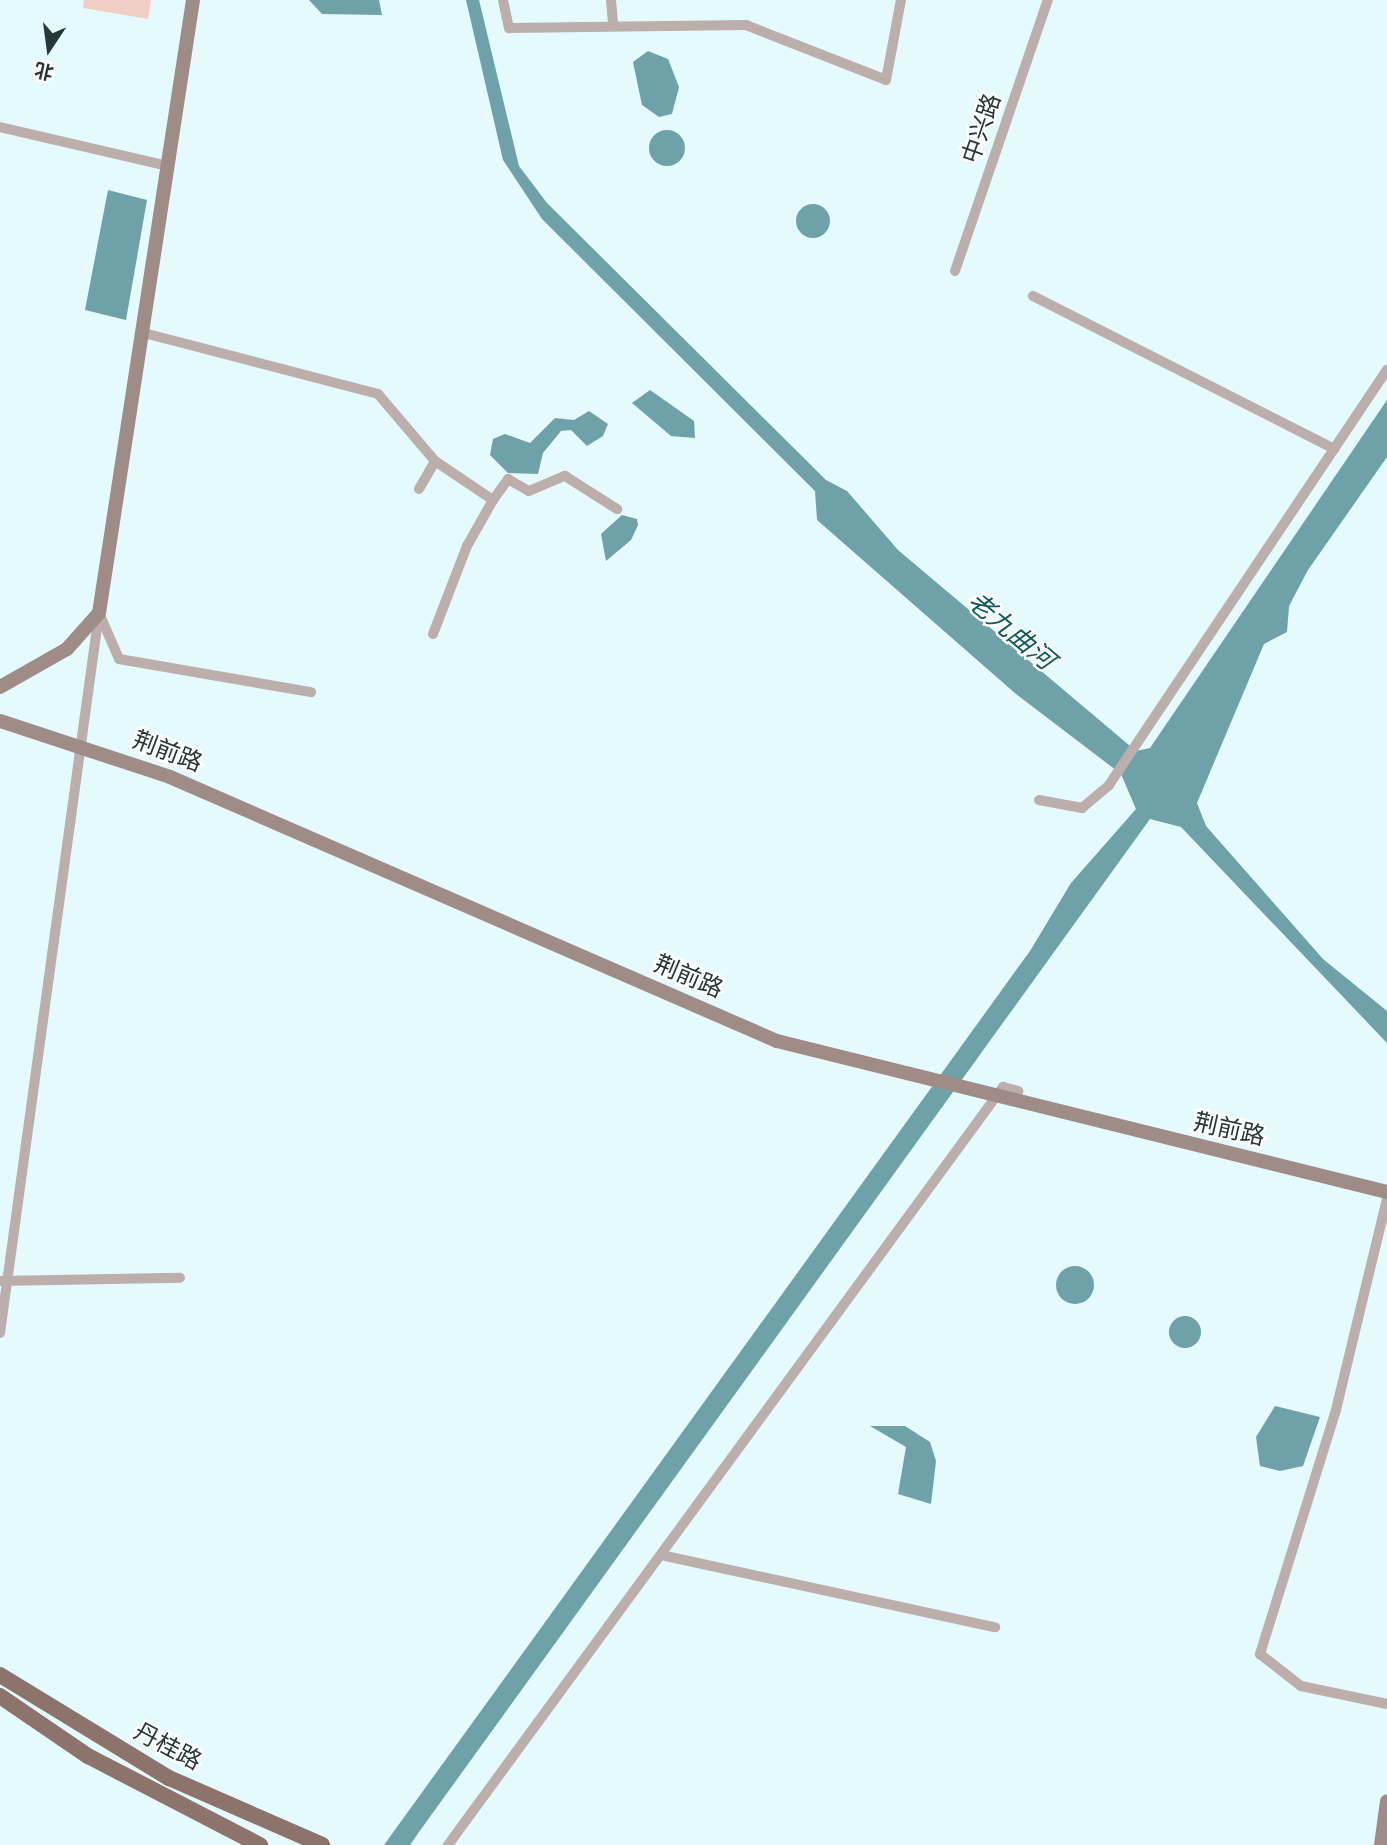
<!DOCTYPE html>
<meta charset="utf-8">
<style>
body{margin:0}
#map{position:relative;width:1387px;height:1845px;overflow:hidden;background:#e4fafd;font-family:"Alegreya Sans","Noto Sans SC",sans-serif}
div>[style]{position:absolute}
.green>*{inset:0;background:#f0cec5}
.water>*{inset:0;background:#6ea1a8}
.round{border-radius:50%}
.street>*{height:10px;margin:-5px;padding:0 5px;transform-origin:5px;border-radius:5px;background:#bcaeaa}
.secondary>*{height:14px;margin:-7px;padding:0 7px;transform-origin:7px;border-radius:7px;background:#a08c87}
.primary>*{height:16px;margin:-8px;padding:0 8px;transform-origin:8px;border-radius:8px;background:#8c746d}
span{translate:-50% -50%;white-space:nowrap;text-align:center;line-height:1.15;-webkit-text-stroke:5px #fff;paint-order:stroke}
.street-label{font-size:24px;color:#283638}
.water-label{font-size:26px;color:#115a63;font-style:italic}
.north{position:absolute;left:14px;top:14px;width:70px;height:70px;-webkit-text-stroke:5px #fff;paint-order:stroke;rotate:193deg;font-size:19px;font-weight:700;line-height:28px;text-align:center;color:#283638}
.north::after{content:'';display:block;margin:auto;width:24px;height:32px;background:#283638;clip-path:polygon(50% 0,100% 100%,50% 72%,0 100%)}
</style>
<div id="map">
<div class="green">
<i style="clip-path:polygon(84px 0,151px 0,148px 19px,83px 8px)"></i>
</div>
<div class="water">
<i style="clip-path:polygon(309px 0,379px 0,382px 15px,322px 14px)"></i>
<i style="clip-path:polygon(466px 0,479px 0,519px 166px,547px 203px,826px 480px,847px 491px,898px 550px,1136px 751px,1150px 748px,1387px 400px,1387px 457px,1308px 570px,1289px 606px,1287px 632px,1264px 644px,1197px 803px,1206px 826px,1323px 959px,1387px 1011px,1387px 1043px,1181px 827px,1150px 819px,419px 1832px,410px 1845px,384px 1845px,1030px 951px,1071px 883px,1136px 809px,1121px 774px,1016px 694px,817px 520px,815px 491px,542px 219px,503px 160px)"></i>
<i style="clip-path:polygon(648px 51px,668px 59px,679px 87px,672px 114px,659px 117px,642px 105px,633px 62px)"></i>
<i class="round" style="left:649px;top:130px;width:36px;height:36px"></i>
<i style="clip-path:polygon(108px 190px,147px 200px,126px 320px,85px 310px)"></i>
<i class="round" style="left:796px;top:204px;width:34px;height:34px"></i>
<i style="clip-path:polygon(650px 390px,694px 421px,695px 438px,671px 436px,632px 403px)"></i>
<i style="clip-path:polygon(589px 411px,608px 424px,603px 436px,587px 446px,571px 430px,561px 431px,543px 453px,538px 474px,508px 473px,490px 455px,493px 439px,505px 434px,530px 443px,555px 418px,574px 420px)"></i>
<i style="clip-path:polygon(622px 515px,637px 519px,638px 525px,631px 540px,606px 561px,601px 534px)"></i>
<i class="round" style="left:1056px;top:1266px;width:38px;height:38px"></i>
<i class="round" style="left:1169px;top:1316px;width:32px;height:32px"></i>
<i style="clip-path:polygon(1275px 1406px,1320px 1417px,1303px 1466px,1280px 1471px,1260px 1466px,1256px 1437px)"></i>
<i style="clip-path:polygon(870px 1426px,905px 1426px,930px 1442px,936px 1461px,931px 1504px,898px 1494px,906px 1447px)"></i>
</div>
<div class="street">
<i style="left:503px;top:0;width:29px;rotate:78deg"></i>
<i style="left:509px;top:28px;width:237px;rotate:-0.7deg"></i>
<i style="left:746px;top:25px;width:150px;rotate:21.4deg"></i>
<i style="left:886px;top:80px;width:81px;rotate:-79.4deg"></i>
<i style="left:611px;top:0;width:23px;rotate:85deg"></i>
<i style="left:0;top:127px;width:172px;rotate:13.1deg"></i>
<i style="left:955px;top:271px;width:287px;rotate:-71.1deg"></i>
<i style="left:1033px;top:296px;width:338px;rotate:26.9deg"></i>
<i style="left:144px;top:333px;width:242px;rotate:14.6deg"></i>
<i style="left:378px;top:394px;width:88px;rotate:49.6deg"></i>
<i style="left:435px;top:461px;width:70px;rotate:33.9deg"></i>
<i style="left:493px;top:500px;width:26px;rotate:-54deg"></i>
<i style="left:508px;top:479px;width:24px;rotate:30deg"></i>
<i style="left:529px;top:491px;width:39px;rotate:-23deg"></i>
<i style="left:565px;top:476px;width:62px;rotate:32.4deg"></i>
<i style="left:419px;top:489px;width:32px;rotate:-60deg"></i>
<i style="left:99px;top:613px;width:50px;rotate:66.5deg"></i>
<i style="left:119px;top:659px;width:195px;rotate:9.8deg"></i>
<i style="left:433px;top:634px;width:94px;rotate:-68.9deg"></i>
<i style="left:467px;top:546px;width:53px;rotate:-60.5deg"></i>
<i style="left:1039px;top:800px;width:44px;rotate:10.5deg"></i>
<i style="left:1082px;top:808px;width:35px;rotate:-40deg"></i>
<i style="left:1109px;top:785px;width:500px;rotate:-56.2deg"></i>
<i style="left:1387px;top:1199px;width:217px;rotate:103.6deg"></i>
<i style="left:1336px;top:1410px;width:256px;rotate:107.3deg"></i>
<i style="left:1260px;top:1654px;width:52px;rotate:38deg"></i>
<i style="left:1301px;top:1686px;width:88px;rotate:11.8deg"></i>
<i style="left:0;top:1281px;width:180px;rotate:-1deg"></i>
<i style="left:0;top:1333px;width:727px;rotate:-82.17deg"></i>
<i style="left:661px;top:1555px;width:342px;rotate:12.2deg"></i>
<i style="left:448px;top:1845px;width:926px;rotate:-53.79deg"></i>
<i style="left:995px;top:1098px;width:14px;rotate:-54deg"></i>
<i style="left:1003px;top:1087px;width:16px;rotate:15deg"></i>
</div>
<div class="secondary">
<i style="left:0;top:687px;width:77px;rotate:-29.6deg"></i>
<i style="left:67px;top:649px;width:48px;rotate:-48.4deg"></i>
<i style="left:99px;top:613px;width:620px;rotate:-81.28deg"></i>
<i style="left:0;top:721px;width:179px;rotate:18.2deg"></i>
<i style="left:170px;top:777px;width:662px;rotate:23.51deg"></i>
<i style="left:777px;top:1041px;width:628px;rotate:13.9deg"></i>
<i style="left:1381px;top:1845px;width:44px;rotate:-82.2deg"></i>
</div>
<div class="primary">
<i style="left:0;top:1675px;width:198px;rotate:31.4deg"></i>
<i style="left:169px;top:1778px;width:167px;rotate:23.6deg"></i>
<i style="left:0;top:1696px;width:107px;rotate:34.3deg"></i>
<i style="left:88px;top:1756px;width:194px;rotate:27.4deg"></i>
</div>
<div class="street-label">
<span style="left:983px;top:129px;rotate:-71deg">中兴路</span>
<span style="left:167px;top:753px;rotate:21deg">荆前路</span>
<span style="left:688px;top:978px;rotate:23deg">荆前路</span>
<span style="left:1229px;top:1131px;rotate:13deg">荆前路</span>
<span style="left:167px;top:1748px;rotate:28deg">丹桂路</span>
</div>
<div class="water-label">
<span style="left:1010px;top:632px;rotate:40deg">老九曲河</span>
</div>
<div class="north">北</div>
</div>
